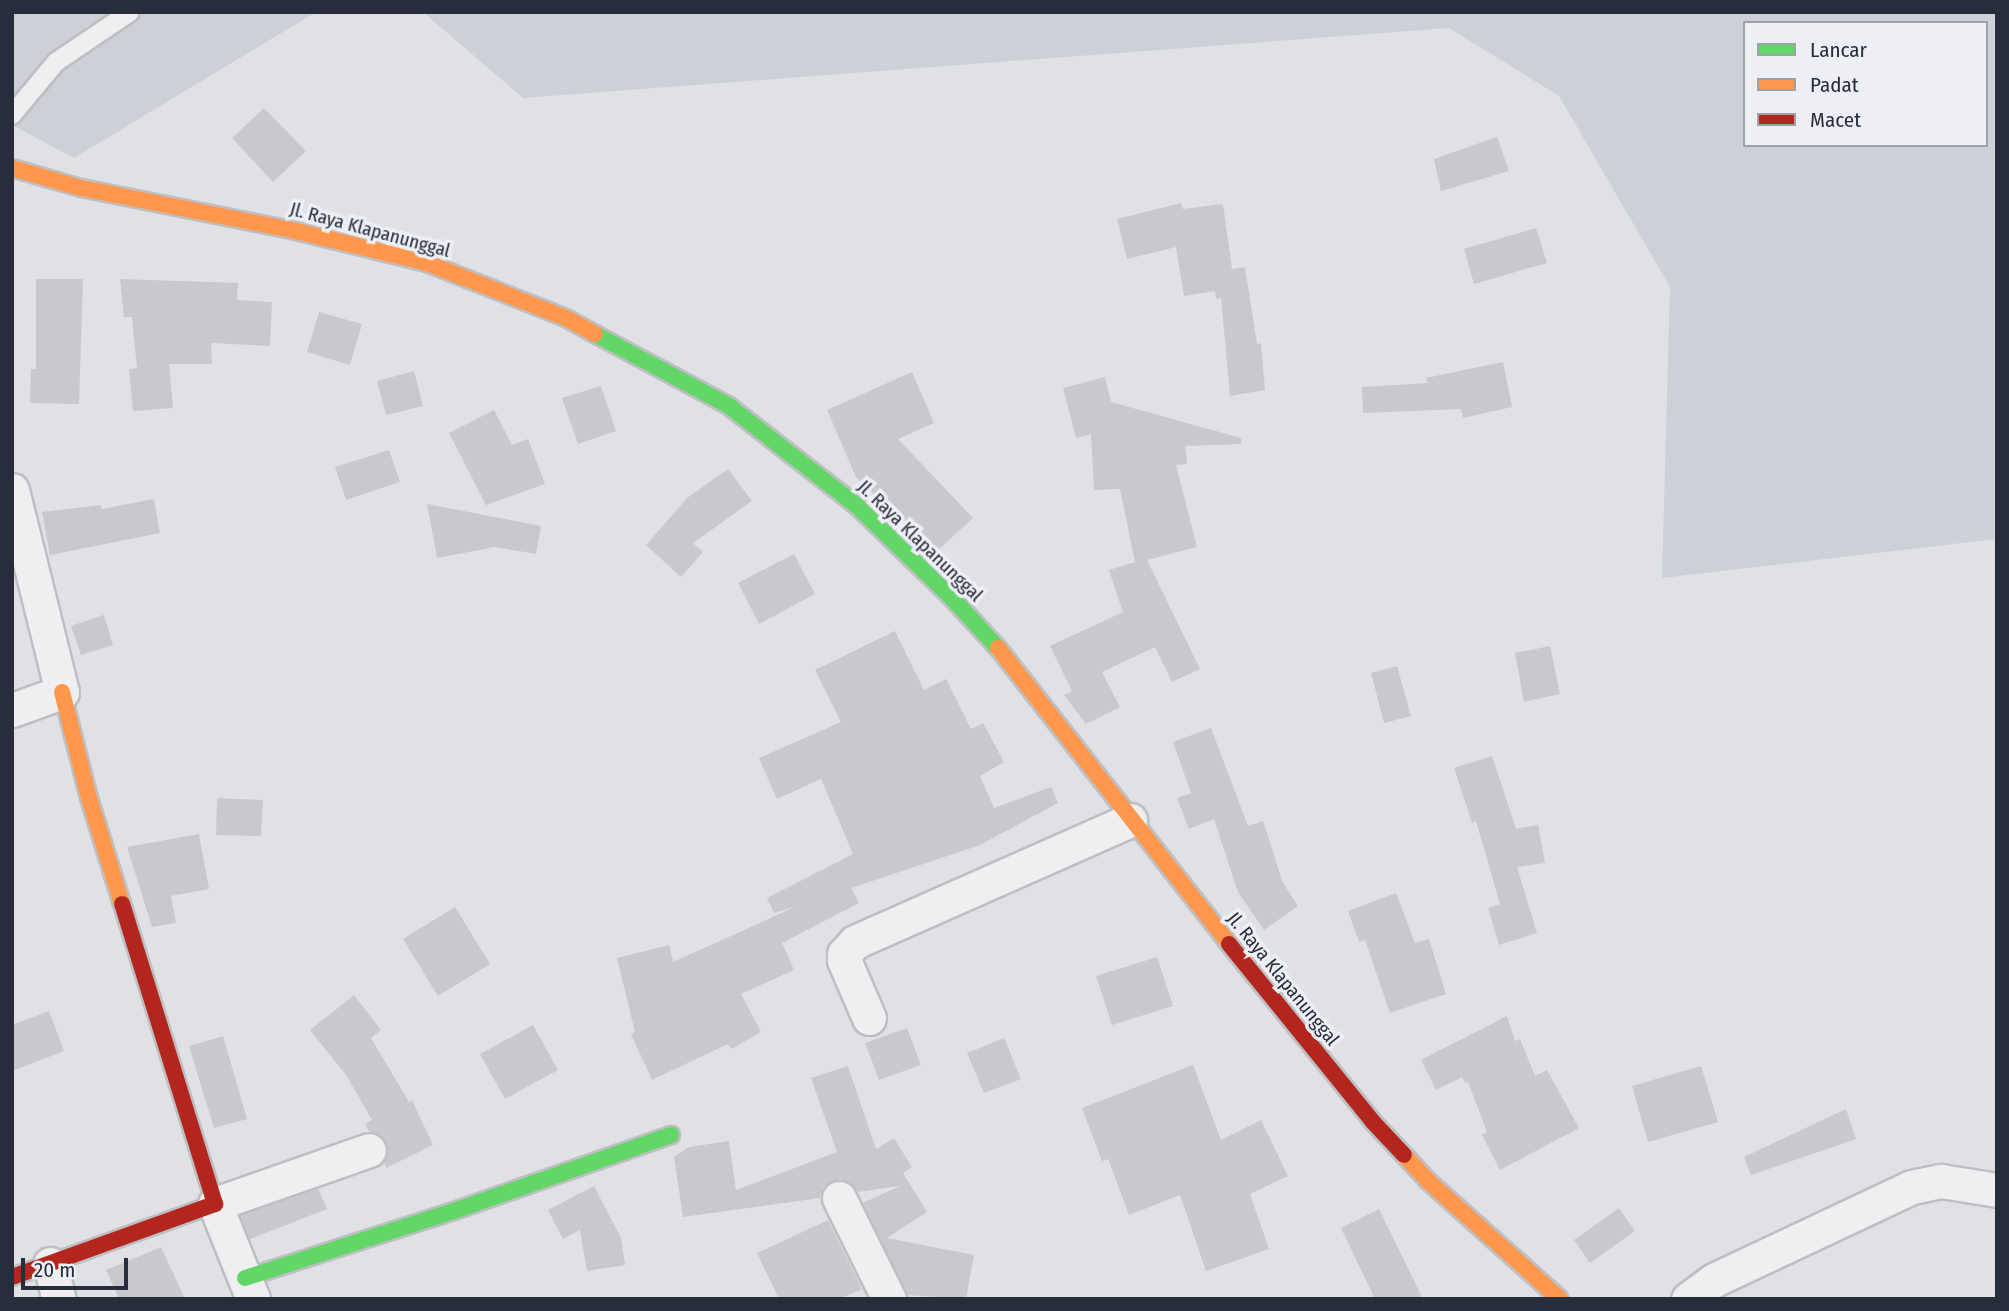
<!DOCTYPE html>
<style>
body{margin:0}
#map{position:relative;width:2009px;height:1311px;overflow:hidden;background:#e0e1e5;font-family:"Fira Sans Condensed",sans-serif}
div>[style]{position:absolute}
.built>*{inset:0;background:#ced0d8}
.building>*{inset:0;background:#c8c9cd}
.roads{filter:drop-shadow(2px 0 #bebfc3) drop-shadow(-2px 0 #bebfc3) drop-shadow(0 2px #bebfc3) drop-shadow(0 -2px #bebfc3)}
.lane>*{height:18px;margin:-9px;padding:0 9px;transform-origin:9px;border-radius:9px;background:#efeff1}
.street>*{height:33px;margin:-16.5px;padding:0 16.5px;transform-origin:16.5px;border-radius:16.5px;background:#efeff1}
.fast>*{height:16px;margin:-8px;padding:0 8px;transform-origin:8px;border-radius:8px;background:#63d668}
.slow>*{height:16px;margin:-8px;padding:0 8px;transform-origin:8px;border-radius:8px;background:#ff974d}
.jam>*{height:16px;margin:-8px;padding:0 8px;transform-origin:8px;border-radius:8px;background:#b3261e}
span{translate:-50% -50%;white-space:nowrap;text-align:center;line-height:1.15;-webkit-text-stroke:7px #edeff4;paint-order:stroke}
.street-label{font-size:19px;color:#282d3c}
.frame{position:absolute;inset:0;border:14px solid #282d3c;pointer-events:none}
.legend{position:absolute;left:1743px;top:21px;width:245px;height:126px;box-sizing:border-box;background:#edeff4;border:2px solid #9ea1aa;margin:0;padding:9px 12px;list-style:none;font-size:21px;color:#282d3c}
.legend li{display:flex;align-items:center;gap:14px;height:35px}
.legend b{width:35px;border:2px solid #9ea1aa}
.scale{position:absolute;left:21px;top:1258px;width:107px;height:32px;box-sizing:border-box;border:4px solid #282d3c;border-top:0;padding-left:9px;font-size:21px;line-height:24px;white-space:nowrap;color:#282d3c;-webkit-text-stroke:5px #edeff4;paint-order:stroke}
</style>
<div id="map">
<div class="built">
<i style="clip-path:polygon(12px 12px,316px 12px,74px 158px,12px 125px)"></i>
<i style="clip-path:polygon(evenodd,423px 12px,1997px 12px,1997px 539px,1662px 578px,1670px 287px,1559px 96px,1449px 28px,523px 98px,423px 12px,1745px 23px,1986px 23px,1986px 145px,1745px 145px,1745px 23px)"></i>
</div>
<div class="building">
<i style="clip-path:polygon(264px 108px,306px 151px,273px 182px,232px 138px)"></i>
<i style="clip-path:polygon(1497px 137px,1509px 171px,1441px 191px,1434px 159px)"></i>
<i style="clip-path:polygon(1181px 203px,1183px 209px,1223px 204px,1232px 269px,1245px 267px,1257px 344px,1261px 343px,1265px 390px,1230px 396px,1221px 298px,1216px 299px,1215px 291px,1184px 296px,1176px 247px,1127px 259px,1117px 219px)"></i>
<i style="clip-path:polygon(1536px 228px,1547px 263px,1474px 284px,1464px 249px)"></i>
<i style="clip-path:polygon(36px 279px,83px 279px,79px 404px,30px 403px,31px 369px,36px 369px)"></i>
<i style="clip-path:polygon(120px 279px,238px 283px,237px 300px,272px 302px,270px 346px,211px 343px,212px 364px,169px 364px,173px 408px,133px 411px,129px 369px,137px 368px,132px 317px,124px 317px)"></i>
<i style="clip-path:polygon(319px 312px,362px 324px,350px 365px,307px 352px)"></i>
<i style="clip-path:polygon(1503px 362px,1512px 407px,1463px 418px,1461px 409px,1363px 413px,1362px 387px,1428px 383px,1426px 378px)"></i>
<i style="clip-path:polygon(414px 371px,423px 406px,386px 415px,377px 381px)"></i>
<i style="clip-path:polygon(912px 372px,934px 423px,898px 439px,973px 518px,936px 552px,856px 477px,827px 410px)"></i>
<i style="clip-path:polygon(1105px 377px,1111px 402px,1241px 438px,1241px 444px,1185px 446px,1187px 464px,1176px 465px,1197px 547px,1147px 560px,1200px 669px,1172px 682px,1155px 647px,1102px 672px,1120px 707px,1086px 724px,1064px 695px,1072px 691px,1050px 646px,1123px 612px,1109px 570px,1135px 562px,1120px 489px,1094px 490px,1091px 434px,1076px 438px,1063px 388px)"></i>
<i style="clip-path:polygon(601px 386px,616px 431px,578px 444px,562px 398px)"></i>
<i style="clip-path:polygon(494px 410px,512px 445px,528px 439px,545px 484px,486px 505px,449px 433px)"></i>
<i style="clip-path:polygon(389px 450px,400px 482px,346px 500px,335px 467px)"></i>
<i style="clip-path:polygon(728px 469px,752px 501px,693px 543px,703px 552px,681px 577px,646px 545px,687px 498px)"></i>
<i style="clip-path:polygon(154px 499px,160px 533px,50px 555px,42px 512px,101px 505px,102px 509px)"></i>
<i style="clip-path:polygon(427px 504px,541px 526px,536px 554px,495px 547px,437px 558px)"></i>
<i style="clip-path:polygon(794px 554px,815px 594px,759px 624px,738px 583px)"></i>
<i style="clip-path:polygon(104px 615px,113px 645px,81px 655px,71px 626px)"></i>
<i style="clip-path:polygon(895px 631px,924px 690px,946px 679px,971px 729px,983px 723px,1004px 762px,980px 776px,994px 808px,1051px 787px,1058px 803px,980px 845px,851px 888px,859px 903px,782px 943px,794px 970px,741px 994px,761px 1032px,731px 1049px,728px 1044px,652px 1080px,631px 1034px,635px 1032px,617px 958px,669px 945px,673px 962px,797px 906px,774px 913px,767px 898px,853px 854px,821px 779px,777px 799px,759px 758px,841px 722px,815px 670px)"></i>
<i style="clip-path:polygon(1550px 646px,1560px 694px,1524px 702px,1515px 653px)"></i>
<i style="clip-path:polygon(1397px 666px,1411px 716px,1384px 723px,1371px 673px)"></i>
<i style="clip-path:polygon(1211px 728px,1248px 826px,1263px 821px,1283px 883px,1298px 906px,1264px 930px,1238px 892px,1214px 819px,1189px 829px,1177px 798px,1191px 793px,1173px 742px)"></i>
<i style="clip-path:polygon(1492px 756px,1516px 829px,1538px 825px,1545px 863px,1517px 867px,1537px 933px,1499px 945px,1488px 908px,1500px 904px,1476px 821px,1472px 823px,1454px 768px)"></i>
<i style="clip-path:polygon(217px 798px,263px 800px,261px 836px,216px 835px)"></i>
<i style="clip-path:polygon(199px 834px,209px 889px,171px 896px,176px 923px,152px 927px,127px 847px)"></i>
<i style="clip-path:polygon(1396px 893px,1415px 943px,1429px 939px,1446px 994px,1390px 1013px,1365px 940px,1359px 942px,1348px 911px)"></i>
<i style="clip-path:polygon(455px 907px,490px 964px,438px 996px,403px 939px)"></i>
<i style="clip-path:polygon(1157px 957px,1173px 1006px,1112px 1025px,1096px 976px)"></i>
<i style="clip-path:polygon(354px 995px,381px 1030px,371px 1038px,409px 1102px,412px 1100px,433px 1145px,386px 1168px,384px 1162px,388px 1153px,387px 1143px,381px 1135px,369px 1131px,365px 1124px,372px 1120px,346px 1075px,310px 1030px)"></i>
<i style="clip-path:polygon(49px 1011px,64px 1051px,12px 1071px,12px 1025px)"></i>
<i style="clip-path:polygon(1507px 1016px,1515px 1041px,1520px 1039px,1535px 1076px,1547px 1070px,1579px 1128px,1500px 1170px,1482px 1135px,1487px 1132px,1468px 1082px,1465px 1083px,1462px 1077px,1436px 1090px,1421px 1060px)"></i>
<i style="clip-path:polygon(533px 1025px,558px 1070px,505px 1099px,480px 1054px)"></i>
<i style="clip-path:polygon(907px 1028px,921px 1065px,879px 1080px,865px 1043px)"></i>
<i style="clip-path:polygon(223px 1036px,247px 1119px,214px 1128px,189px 1046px)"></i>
<i style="clip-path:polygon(1004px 1038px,1021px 1079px,984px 1093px,967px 1053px)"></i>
<i style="clip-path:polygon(1193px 1065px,1221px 1140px,1261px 1120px,1288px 1176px,1250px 1194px,1269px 1249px,1206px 1271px,1180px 1195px,1129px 1215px,1108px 1159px,1102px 1161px,1082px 1108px)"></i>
<i style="clip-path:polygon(848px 1066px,876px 1149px,894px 1138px,912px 1167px,903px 1173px,927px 1212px,887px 1238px,974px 1255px,966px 1299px,907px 1295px,863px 1203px,900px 1186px,858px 1192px,850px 1182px,840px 1179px,823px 1187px,820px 1198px,683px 1217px,674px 1157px,689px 1147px,729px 1141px,736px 1190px,837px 1152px,811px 1078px)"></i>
<i style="clip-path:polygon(1701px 1066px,1718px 1122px,1648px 1142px,1632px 1086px)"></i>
<i style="clip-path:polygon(1846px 1109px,1856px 1139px,1751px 1175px,1744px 1157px)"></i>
<i style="clip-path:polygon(594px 1186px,621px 1238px,625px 1265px,587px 1271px,580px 1230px,563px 1239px,548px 1210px)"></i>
<i style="clip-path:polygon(318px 1188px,327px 1209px,250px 1239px,240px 1216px)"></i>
<i style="clip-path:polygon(1619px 1208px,1635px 1231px,1590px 1263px,1574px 1240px)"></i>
<i style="clip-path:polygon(1379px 1209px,1423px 1299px,1375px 1299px,1341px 1228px)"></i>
<i style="clip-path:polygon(828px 1220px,862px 1289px,840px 1299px,779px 1299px,757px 1253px)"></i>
<i style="clip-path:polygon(161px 1247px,185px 1299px,119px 1299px,106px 1270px)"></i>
</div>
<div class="roads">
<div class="lane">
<i style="left:12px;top:115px;width:69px;rotate:-50.3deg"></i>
<i style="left:56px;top:62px;width:89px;rotate:-34deg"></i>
</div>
<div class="street">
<i style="left:12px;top:490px;width:208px;rotate:76.1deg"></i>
<i style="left:62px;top:692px;width:53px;rotate:160.2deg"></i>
<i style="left:869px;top:1018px;width:63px;rotate:-113.3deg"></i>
<i style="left:844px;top:960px;width:6px;rotate:-90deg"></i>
<i style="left:844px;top:954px;width:16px;rotate:-47deg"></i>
<i style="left:855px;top:942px;width:301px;rotate:-23.9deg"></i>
<i style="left:839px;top:1198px;width:113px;rotate:63.7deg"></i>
<i style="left:50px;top:1264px;width:36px;rotate:76deg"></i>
<i style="left:253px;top:1299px;width:102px;rotate:-111.8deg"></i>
<i style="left:215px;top:1204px;width:163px;rotate:-19.3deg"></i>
<i style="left:1688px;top:1299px;width:32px;rotate:-36deg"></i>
<i style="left:1714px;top:1280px;width:219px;rotate:-25.2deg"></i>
<i style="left:1912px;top:1187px;width:30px;rotate:-12deg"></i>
<i style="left:1941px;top:1181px;width:57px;rotate:9.1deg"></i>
</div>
<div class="fast">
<i style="left:595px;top:334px;width:152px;rotate:28.2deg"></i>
<i style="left:729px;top:406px;width:162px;rotate:38deg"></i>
<i style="left:857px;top:506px;width:132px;rotate:44.1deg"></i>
<i style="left:952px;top:598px;width:68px;rotate:47.4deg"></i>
<i style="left:245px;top:1278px;width:219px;rotate:-17.8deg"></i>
<i style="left:454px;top:1211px;width:230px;rotate:-19.3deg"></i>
</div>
<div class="slow">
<i style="left:12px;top:168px;width:72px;rotate:16.2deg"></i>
<i style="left:81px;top:188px;width:219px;rotate:11.3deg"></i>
<i style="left:296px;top:231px;width:135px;rotate:13.7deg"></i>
<i style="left:427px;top:263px;width:149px;rotate:21.6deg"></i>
<i style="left:566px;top:318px;width:33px;rotate:29deg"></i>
<i style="left:998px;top:648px;width:375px;rotate:52deg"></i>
<i style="left:62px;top:692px;width:109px;rotate:75.7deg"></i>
<i style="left:89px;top:798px;width:111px;rotate:72.7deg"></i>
<i style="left:1404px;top:1155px;width:35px;rotate:47deg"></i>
<i style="left:1428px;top:1181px;width:177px;rotate:41.8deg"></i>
</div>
<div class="jam">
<i style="left:1229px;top:944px;width:229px;rotate:51deg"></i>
<i style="left:1373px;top:1122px;width:45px;rotate:46.8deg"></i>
<i style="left:12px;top:1277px;width:216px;rotate:-19.8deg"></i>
<i style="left:215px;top:1204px;width:314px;rotate:-107.2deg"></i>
</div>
</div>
<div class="street-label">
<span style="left:370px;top:230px;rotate:15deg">Jl. Raya Klapanunggal</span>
<span style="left:920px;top:541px;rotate:44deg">Jl. Raya Klapanunggal</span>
<span style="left:1283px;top:979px;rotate:51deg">Jl. Raya Klapanunggal</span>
</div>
<div class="frame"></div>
<ul class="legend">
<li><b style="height:9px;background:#63d668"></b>Lancar</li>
<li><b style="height:9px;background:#ff974d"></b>Padat</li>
<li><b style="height:9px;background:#b3261e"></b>Macet</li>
</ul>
<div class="scale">20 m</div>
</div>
